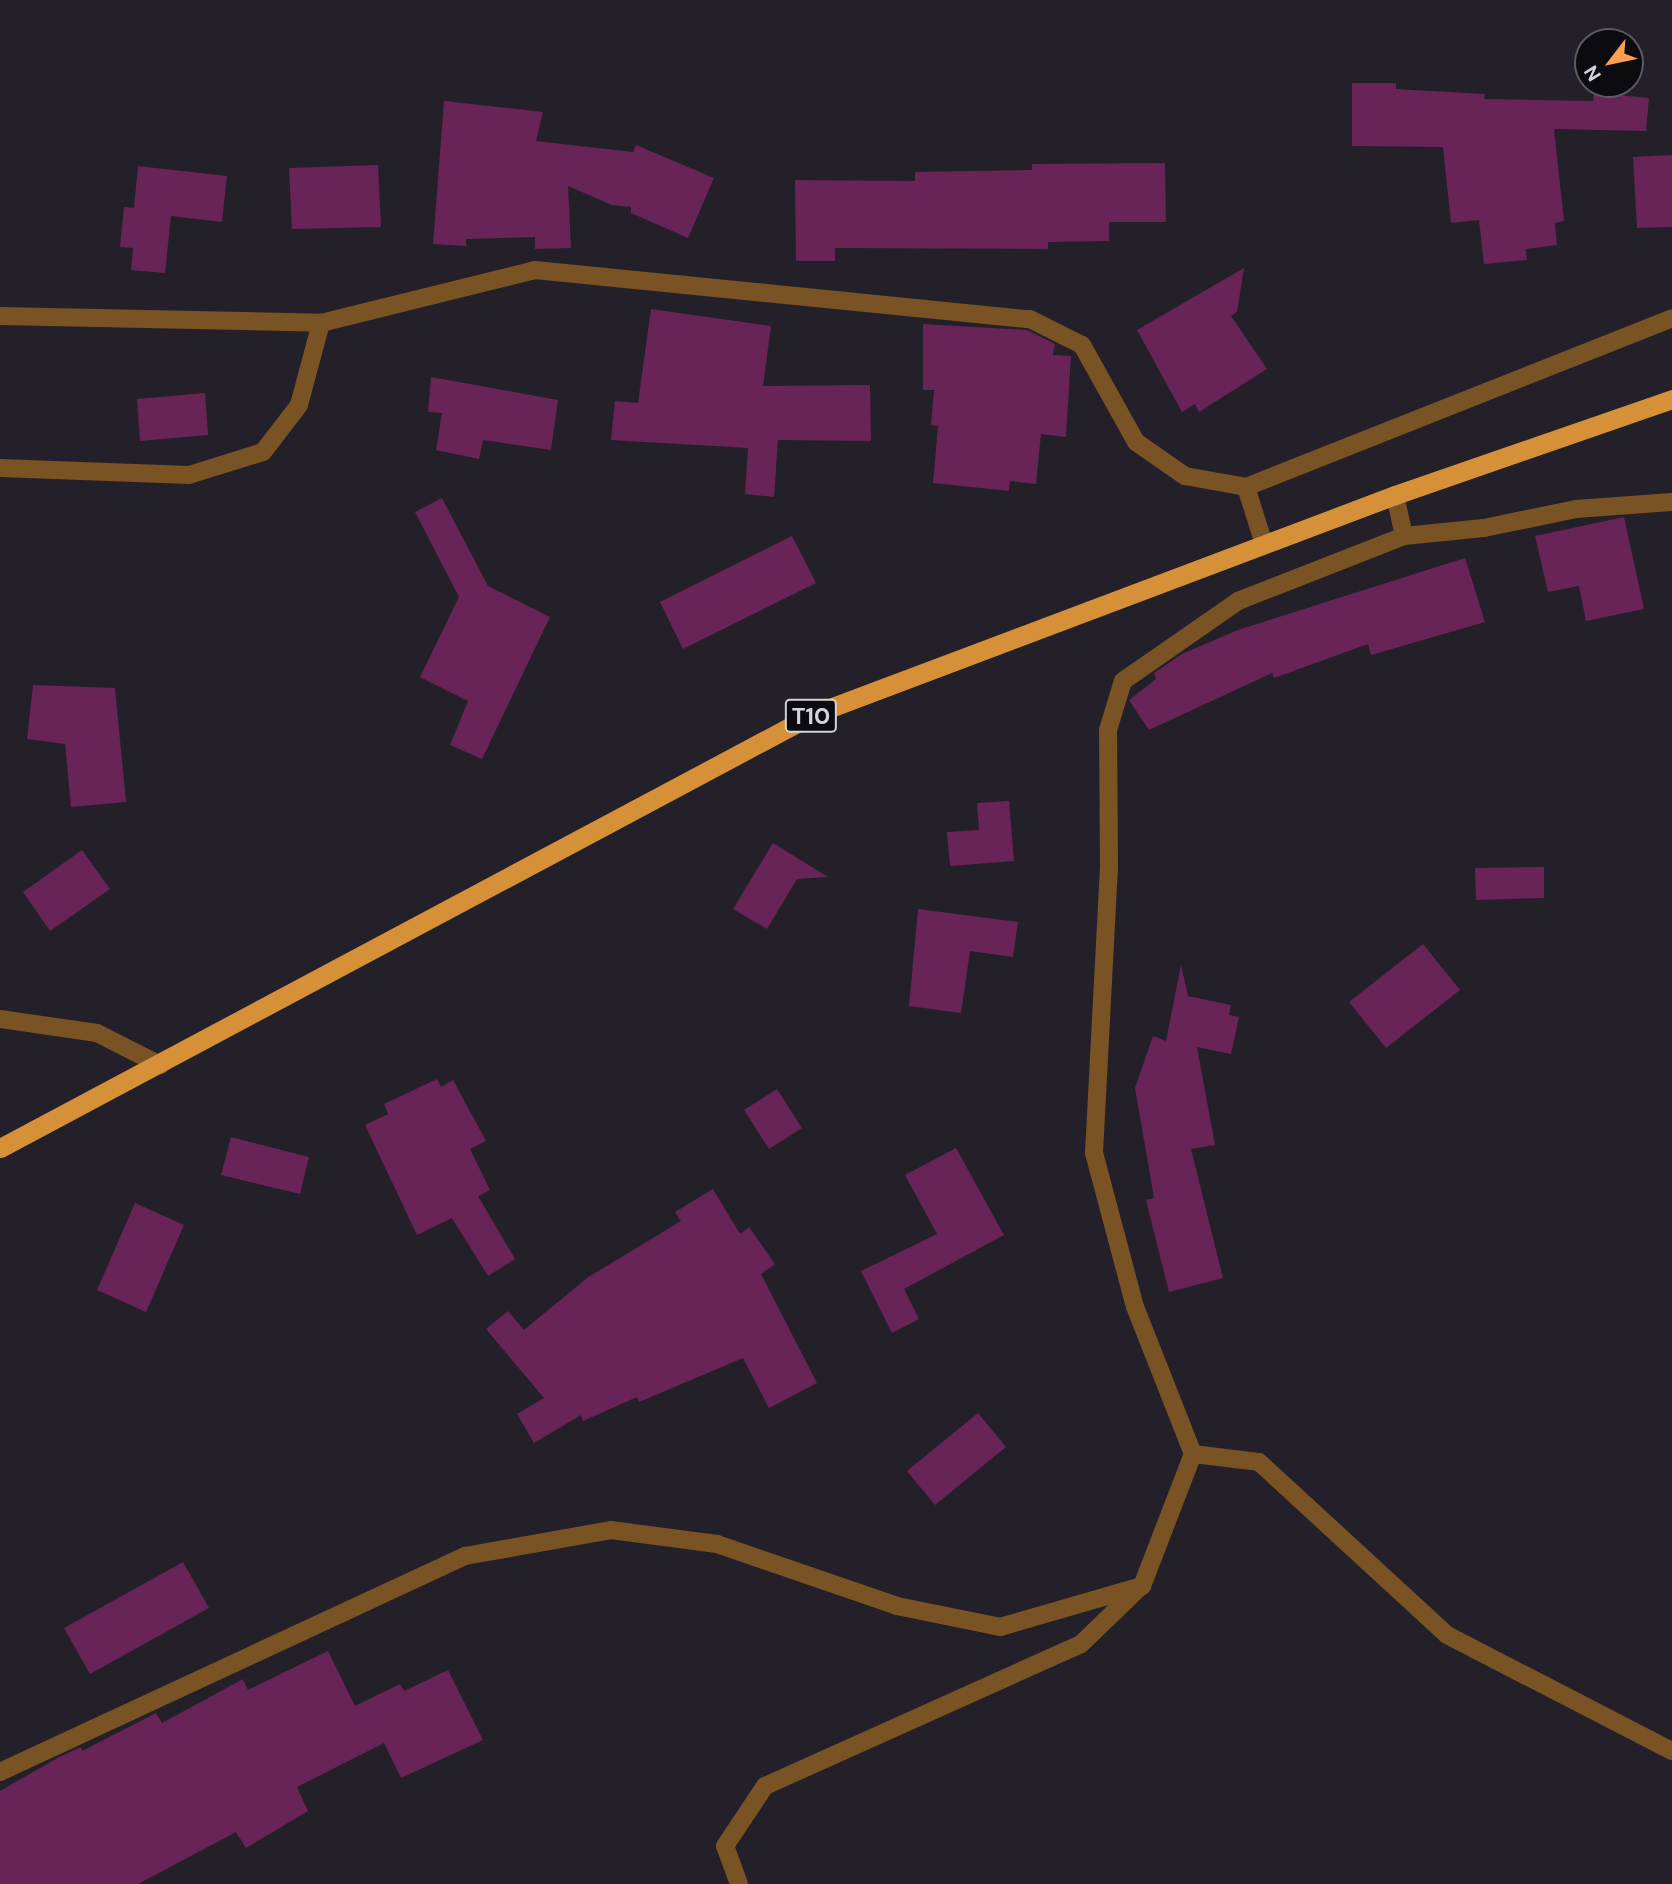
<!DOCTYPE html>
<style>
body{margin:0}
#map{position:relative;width:1672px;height:1884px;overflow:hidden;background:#24202a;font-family:"DM Sans",sans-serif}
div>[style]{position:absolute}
.building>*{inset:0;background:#682357}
.minor>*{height:18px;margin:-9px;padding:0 9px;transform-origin:9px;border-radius:9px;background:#7a5325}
.trunk>*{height:19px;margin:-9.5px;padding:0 9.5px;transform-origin:9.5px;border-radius:9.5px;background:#d69038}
span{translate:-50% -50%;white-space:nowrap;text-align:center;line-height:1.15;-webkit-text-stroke:5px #0c0b0f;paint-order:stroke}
.shield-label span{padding:2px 5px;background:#0c0b0f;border:2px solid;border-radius:5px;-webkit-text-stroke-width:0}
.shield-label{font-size:23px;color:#d5d2d9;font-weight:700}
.north{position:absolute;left:1574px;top:28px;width:70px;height:70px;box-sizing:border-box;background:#0c0b0f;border:2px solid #5c5b60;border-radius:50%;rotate:238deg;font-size:19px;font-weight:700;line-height:28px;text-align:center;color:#d5d2d9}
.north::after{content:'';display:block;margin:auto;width:24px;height:32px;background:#fb9e51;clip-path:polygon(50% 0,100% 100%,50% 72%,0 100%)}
</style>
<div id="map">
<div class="building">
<i style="clip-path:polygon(1352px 83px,1396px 83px,1396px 89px,1485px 94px,1484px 99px,1593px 101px,1594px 93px,1649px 98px,1646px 131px,1554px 129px,1564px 221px,1555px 223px,1557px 245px,1526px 249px,1527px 260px,1484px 264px,1479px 220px,1451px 223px,1443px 147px,1352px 146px)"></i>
<i style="clip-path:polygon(444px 101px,543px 112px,536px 141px,633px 152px,636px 145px,714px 178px,688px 238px,631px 213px,631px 207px,612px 205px,568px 186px,571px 248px,535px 249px,535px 237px,466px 239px,466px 246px,433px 244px)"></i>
<i style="clip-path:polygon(1672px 155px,1672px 227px,1637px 228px,1633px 157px)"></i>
<i style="clip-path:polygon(1165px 163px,1166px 222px,1109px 222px,1109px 241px,1048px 242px,1048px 249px,835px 248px,835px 261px,796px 261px,795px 180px,915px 181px,915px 172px,1032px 170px,1032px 164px)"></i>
<i style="clip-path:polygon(378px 165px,381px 227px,292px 229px,289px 168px)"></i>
<i style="clip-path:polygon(138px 166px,227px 176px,222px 222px,171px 216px,165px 273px,131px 270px,133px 248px,120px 247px,124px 207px,134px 208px)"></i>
<i style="clip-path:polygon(1244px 268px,1237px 312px,1231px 316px,1267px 369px,1199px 412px,1195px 404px,1182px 412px,1137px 330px)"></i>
<i style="clip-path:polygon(651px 309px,771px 326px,763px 386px,870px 385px,871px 441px,778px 440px,774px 497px,745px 494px,748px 448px,611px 440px,615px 401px,638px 403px)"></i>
<i style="clip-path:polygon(923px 324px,1027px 330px,1055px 344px,1053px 355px,1071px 356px,1066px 437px,1041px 434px,1036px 484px,1010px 481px,1009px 491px,933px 483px,938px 426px,931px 425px,934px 390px,923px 390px)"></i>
<i style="clip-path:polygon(431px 377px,558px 400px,551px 450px,483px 440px,479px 459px,436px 450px,442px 413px,428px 412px)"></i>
<i style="clip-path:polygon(205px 393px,208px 435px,140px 441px,137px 399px)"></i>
<i style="clip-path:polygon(442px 498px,488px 586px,550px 617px,482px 759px,450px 745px,468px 701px,420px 677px,459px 597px,415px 512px)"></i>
<i style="clip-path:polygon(1624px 517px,1644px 609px,1586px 621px,1579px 586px,1548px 592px,1535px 536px)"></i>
<i style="clip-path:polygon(792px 536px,816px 583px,683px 649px,660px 602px)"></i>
<i style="clip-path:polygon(1465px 558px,1485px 622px,1371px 655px,1368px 644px,1274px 678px,1272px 673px,1149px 730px,1129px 700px,1156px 679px,1154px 673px,1182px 654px,1238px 630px)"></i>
<i style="clip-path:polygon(33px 685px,115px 688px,126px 802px,71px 807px,65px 744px,27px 739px)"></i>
<i style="clip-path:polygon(1009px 801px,1014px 861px,950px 866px,947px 832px,979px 830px,977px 803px)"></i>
<i style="clip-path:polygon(773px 843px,828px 877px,797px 879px,767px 929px,733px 909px)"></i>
<i style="clip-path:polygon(82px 850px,110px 889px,50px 931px,23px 892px)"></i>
<i style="clip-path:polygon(1544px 867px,1544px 898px,1476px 900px,1475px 868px)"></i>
<i style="clip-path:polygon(918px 909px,1018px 922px,1013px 957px,970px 951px,961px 1013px,909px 1006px)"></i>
<i style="clip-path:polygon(1423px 944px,1460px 990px,1386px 1048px,1349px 1002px)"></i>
<i style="clip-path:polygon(1181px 965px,1188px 996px,1231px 1005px,1229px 1015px,1239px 1017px,1231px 1054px,1197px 1047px,1215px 1145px,1191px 1149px,1223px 1278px,1169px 1292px,1146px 1200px,1154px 1198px,1135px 1088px,1153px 1036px,1166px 1041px)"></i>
<i style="clip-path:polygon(437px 1079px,441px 1087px,453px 1080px,486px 1141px,470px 1149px,490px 1190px,478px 1196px,515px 1259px,488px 1276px,452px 1218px,417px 1235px,365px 1125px,388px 1114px,384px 1104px)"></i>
<i style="clip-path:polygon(777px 1089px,802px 1128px,769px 1149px,744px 1110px)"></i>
<i style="clip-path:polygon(231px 1137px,309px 1157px,300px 1194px,221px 1175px)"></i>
<i style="clip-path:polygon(956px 1148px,1004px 1235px,904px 1289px,919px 1319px,892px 1333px,861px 1271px,937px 1234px,905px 1175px)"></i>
<i style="clip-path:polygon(713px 1189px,740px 1234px,749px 1227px,775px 1264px,761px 1274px,817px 1383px,769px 1408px,743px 1358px,639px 1402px,637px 1397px,583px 1421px,581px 1415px,534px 1443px,517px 1414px,544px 1398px,486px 1329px,508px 1311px,524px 1330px,587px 1278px,681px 1221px,675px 1212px)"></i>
<i style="clip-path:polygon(135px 1203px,184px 1225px,146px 1312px,97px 1290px)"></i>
<i style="clip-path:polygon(978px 1413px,1006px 1447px,935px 1505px,907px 1471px)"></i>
<i style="clip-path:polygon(183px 1562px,209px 1608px,90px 1674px,64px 1628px)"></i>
<i style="clip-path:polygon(328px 1651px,355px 1706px,400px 1684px,404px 1691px,448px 1670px,483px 1740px,401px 1778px,384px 1743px,297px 1787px,308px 1811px,246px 1848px,236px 1832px,138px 1884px,0 1884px,0 1791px,59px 1757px,81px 1747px,82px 1751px,156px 1713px,162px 1723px,243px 1679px,248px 1690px)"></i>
</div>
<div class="minor">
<i style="left:0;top:316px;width:321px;rotate:1.2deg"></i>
<i style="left:321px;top:323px;width:220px;rotate:-13.9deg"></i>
<i style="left:535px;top:270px;width:497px;rotate:5.7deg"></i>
<i style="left:1030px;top:319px;width:58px;rotate:26.6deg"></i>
<i style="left:1082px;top:345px;width:111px;rotate:60.9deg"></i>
<i style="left:1136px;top:442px;width:60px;rotate:34.8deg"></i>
<i style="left:1185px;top:476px;width:62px;rotate:10.2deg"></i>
<i style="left:1246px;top:487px;width:60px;rotate:72.5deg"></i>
<i style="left:0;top:468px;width:189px;rotate:2.1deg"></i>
<i style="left:189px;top:475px;width:77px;rotate:-17.3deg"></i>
<i style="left:263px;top:452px;width:59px;rotate:-52.5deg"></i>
<i style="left:299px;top:405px;width:85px;rotate:-75deg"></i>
<i style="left:1246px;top:487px;width:458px;rotate:-21.6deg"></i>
<i style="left:1404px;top:536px;width:80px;rotate:-5.7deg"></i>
<i style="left:1484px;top:528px;width:94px;rotate:-11.7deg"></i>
<i style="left:1576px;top:509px;width:96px;rotate:-4.2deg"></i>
<i style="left:0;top:1019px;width:98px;rotate:8.2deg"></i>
<i style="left:97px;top:1033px;width:71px;rotate:26.9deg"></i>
<i style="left:1193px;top:1454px;width:66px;rotate:6.9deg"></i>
<i style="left:1259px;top:1462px;width:255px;rotate:42.6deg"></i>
<i style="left:1447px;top:1635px;width:253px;rotate:27.3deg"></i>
<i style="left:0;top:1772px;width:513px;rotate:-24.92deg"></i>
<i style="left:465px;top:1556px;width:148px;rotate:-10.1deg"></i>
<i style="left:611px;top:1530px;width:107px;rotate:7.5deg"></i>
<i style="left:717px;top:1544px;width:190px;rotate:19deg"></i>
<i style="left:897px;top:1606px;width:105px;rotate:11.5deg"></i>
<i style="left:1000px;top:1627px;width:148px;rotate:-16.1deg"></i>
<i style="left:1142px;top:1586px;width:142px;rotate:-68.9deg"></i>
<i style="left:1193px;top:1454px;width:158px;rotate:-111.5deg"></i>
<i style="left:1135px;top:1307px;width:159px;rotate:-104.9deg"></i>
<i style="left:1094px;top:1153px;width:285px;rotate:-87deg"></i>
<i style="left:1109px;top:868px;width:138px;rotate:-90.4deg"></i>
<i style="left:1108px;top:730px;width:51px;rotate:-73deg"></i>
<i style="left:1123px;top:681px;width:140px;rotate:-34.8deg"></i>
<i style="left:1238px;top:601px;width:178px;rotate:-21.4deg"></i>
<i style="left:1404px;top:536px;width:42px;rotate:-102.4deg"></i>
<i style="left:739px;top:1884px;width:40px;rotate:-110.2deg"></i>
<i style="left:725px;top:1846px;width:72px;rotate:-56.3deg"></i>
<i style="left:765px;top:1786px;width:346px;rotate:-24.2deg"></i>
<i style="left:1081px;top:1644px;width:81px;rotate:-44deg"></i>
</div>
<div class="trunk">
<i style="left:0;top:1148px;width:922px;rotate:-28.07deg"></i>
<i style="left:814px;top:714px;width:621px;rotate:-20.65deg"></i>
<i style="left:1395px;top:495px;width:293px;rotate:-19.1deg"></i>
</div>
<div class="shield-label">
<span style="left:811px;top:716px">T10</span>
</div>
<div class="north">N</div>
</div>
